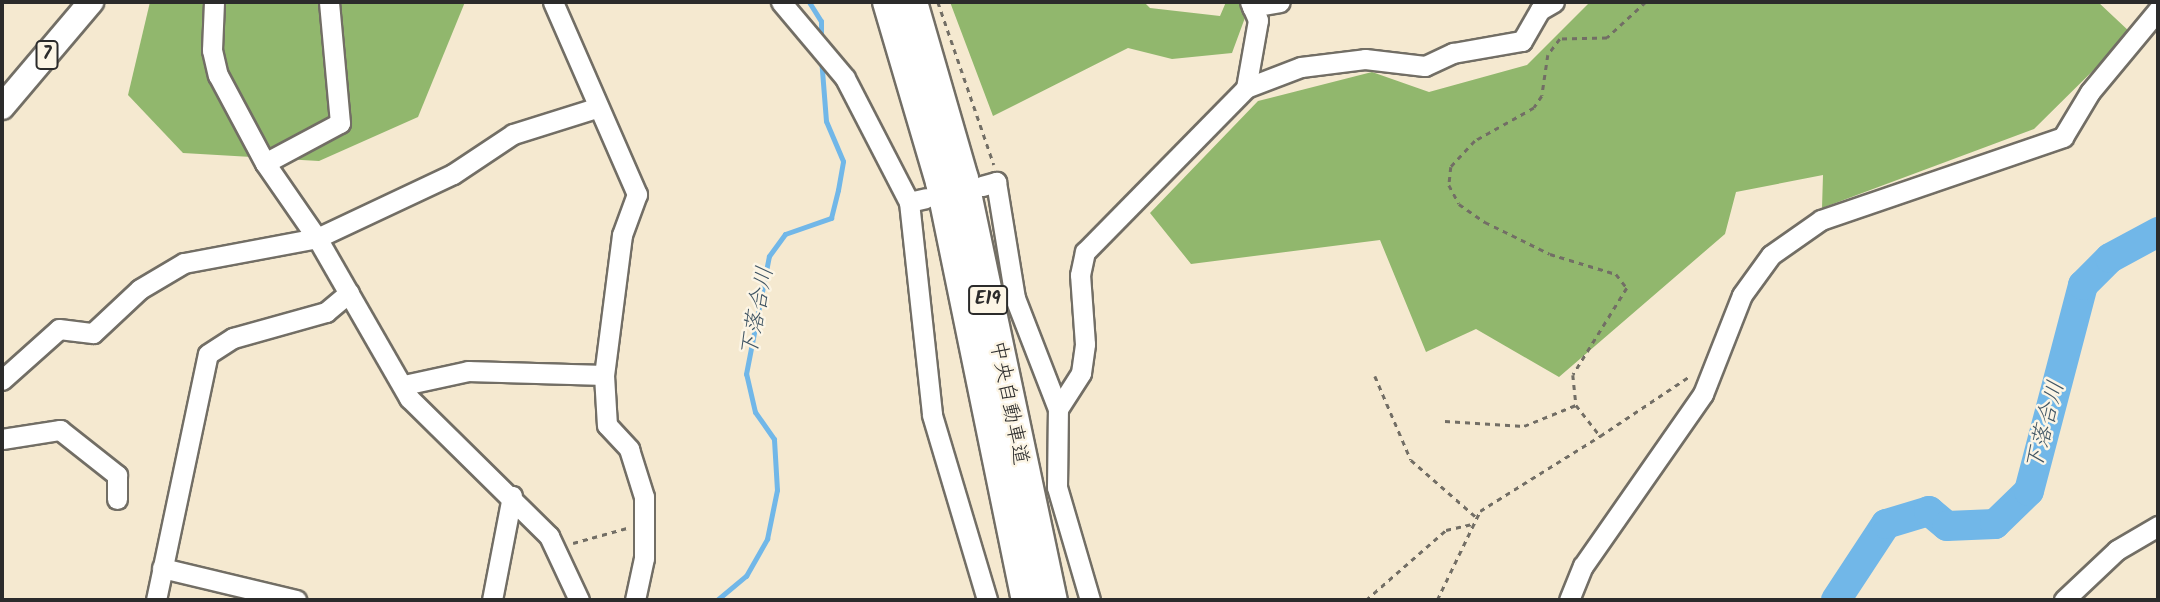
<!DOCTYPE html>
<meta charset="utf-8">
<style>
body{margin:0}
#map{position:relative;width:2160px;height:602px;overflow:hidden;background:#f5e9d0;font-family:Kalam,"Klee One",sans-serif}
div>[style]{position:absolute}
.forest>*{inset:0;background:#91b76d}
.stream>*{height:5px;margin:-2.5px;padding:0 2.5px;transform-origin:2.5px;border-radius:2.5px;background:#71b7e8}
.river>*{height:30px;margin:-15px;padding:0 15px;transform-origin:15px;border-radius:15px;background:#71b7e8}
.path>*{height:2.5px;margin-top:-1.25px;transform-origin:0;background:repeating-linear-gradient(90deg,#726e65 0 5px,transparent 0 10px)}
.roads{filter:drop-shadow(2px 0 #726e65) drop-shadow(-2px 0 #726e65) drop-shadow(0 2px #726e65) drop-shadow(0 -2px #726e65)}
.minor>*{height:19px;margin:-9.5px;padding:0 9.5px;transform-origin:9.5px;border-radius:9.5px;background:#fff}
.major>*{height:24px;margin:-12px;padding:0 12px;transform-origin:12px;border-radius:12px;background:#fff}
.highway>*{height:28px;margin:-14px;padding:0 14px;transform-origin:14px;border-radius:14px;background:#fff}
span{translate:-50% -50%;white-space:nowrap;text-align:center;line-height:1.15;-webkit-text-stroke:5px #fcf5e5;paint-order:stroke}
.shield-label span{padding:2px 5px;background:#fcf5e5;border:2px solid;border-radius:5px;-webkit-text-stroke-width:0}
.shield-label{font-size:19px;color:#2b2b2b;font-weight:700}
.street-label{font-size:21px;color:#2b2b2b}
.water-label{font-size:23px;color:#405564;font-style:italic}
.frame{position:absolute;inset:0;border:4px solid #2b2b2b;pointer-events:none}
</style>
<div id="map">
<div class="forest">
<i style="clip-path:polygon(150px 2px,465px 2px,418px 117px,319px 161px,183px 153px,128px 95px)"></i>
<i style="clip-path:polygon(950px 2px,1144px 2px,1150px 8px,1220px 16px,1226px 2px,1241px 2px,1246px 15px,1232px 53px,1172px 59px,1128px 48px,993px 116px)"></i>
<i style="clip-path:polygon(1590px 2px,2098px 2px,2131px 33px,2034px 129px,1822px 208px,1823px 175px,1736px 192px,1725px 234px,1559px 377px,1476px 329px,1426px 352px,1380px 240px,1191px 264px,1150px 213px,1258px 101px,1372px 72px,1429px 92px,1527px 65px)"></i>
</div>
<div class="stream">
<i style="left:809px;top:2px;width:22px;rotate:58deg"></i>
<i style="left:821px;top:21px;width:19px;rotate:90deg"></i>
<i style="left:717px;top:600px;width:38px;rotate:-40deg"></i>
<i style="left:746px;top:576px;width:43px;rotate:-60.4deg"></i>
<i style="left:767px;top:539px;width:50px;rotate:-78.5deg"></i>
<i style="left:777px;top:490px;width:51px;rotate:-93.4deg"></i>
<i style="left:774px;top:439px;width:33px;rotate:-125deg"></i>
<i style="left:755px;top:412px;width:39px;rotate:-103deg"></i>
<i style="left:746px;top:374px;width:120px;rotate:-79deg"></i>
<i style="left:769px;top:256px;width:27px;rotate:-54deg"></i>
<i style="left:785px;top:234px;width:49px;rotate:-19.2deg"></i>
<i style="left:831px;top:218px;width:29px;rotate:-76deg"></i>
<i style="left:838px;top:190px;width:29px;rotate:-80deg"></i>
<i style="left:843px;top:161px;width:43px;rotate:-113deg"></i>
<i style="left:826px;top:121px;width:64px;rotate:-94.5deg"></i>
</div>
<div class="river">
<i style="left:1836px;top:600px;width:91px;rotate:-56.7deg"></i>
<i style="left:1886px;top:524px;width:45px;rotate:-16.8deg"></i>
<i style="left:1929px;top:511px;width:23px;rotate:40deg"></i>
<i style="left:1947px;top:526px;width:48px;rotate:-2.4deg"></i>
<i style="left:1995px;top:524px;width:47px;rotate:-44.1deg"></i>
<i style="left:2029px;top:491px;width:213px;rotate:-75.3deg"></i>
<i style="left:2083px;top:285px;width:38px;rotate:-45deg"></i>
<i style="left:2110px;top:258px;width:55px;rotate:-28.4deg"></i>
</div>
<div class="path">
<i style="left:938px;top:2px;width:172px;rotate:71deg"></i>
<i style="left:1646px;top:2px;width:53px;rotate:137.3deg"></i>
<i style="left:1607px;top:38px;width:47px;rotate:178.8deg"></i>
<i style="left:1560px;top:39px;width:20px;rotate:127deg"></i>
<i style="left:1548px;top:55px;width:41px;rotate:98.3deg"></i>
<i style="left:1542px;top:96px;width:14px;rotate:124deg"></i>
<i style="left:1534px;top:108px;width:68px;rotate:150.8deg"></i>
<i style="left:1475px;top:141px;width:35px;rotate:133deg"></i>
<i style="left:1451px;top:167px;width:18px;rotate:96deg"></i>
<i style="left:1449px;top:185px;width:21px;rotate:62deg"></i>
<i style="left:1459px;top:204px;width:32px;rotate:35deg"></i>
<i style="left:1485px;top:222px;width:72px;rotate:26.2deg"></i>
<i style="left:1550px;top:254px;width:69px;rotate:16.9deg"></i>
<i style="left:1616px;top:274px;width:18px;rotate:52deg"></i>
<i style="left:1627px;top:288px;width:102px;rotate:121.8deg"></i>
<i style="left:1573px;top:375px;width:30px;rotate:84deg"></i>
<i style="left:1576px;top:405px;width:39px;rotate:52deg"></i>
<i style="left:1600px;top:436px;width:108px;rotate:-33.7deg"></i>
<i style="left:1375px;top:376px;width:91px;rotate:66.8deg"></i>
<i style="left:1411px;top:460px;width:86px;rotate:41.2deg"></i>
<i style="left:1445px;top:421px;width:79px;rotate:3.6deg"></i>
<i style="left:1524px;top:426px;width:56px;rotate:-22deg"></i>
<i style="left:573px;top:543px;width:56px;rotate:-15.5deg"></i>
<i style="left:1366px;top:600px;width:106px;rotate:-41.2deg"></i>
<i style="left:1446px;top:530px;width:28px;rotate:-13deg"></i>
<i style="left:1437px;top:600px;width:99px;rotate:-64.2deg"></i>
<i style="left:1480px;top:511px;width:142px;rotate:-32deg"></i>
</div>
<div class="roads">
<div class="minor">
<i style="left:214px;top:2px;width:48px;rotate:92.4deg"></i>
<i style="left:212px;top:50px;width:26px;rotate:77deg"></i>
<i style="left:218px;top:75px;width:100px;rotate:61.9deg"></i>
<i style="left:265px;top:163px;width:91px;rotate:55.3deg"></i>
<i style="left:317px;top:238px;width:185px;rotate:60.1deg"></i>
<i style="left:409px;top:398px;width:197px;rotate:44.6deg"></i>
<i style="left:549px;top:536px;width:71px;rotate:64.9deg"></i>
<i style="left:553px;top:2px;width:210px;rotate:66.4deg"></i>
<i style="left:637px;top:194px;width:44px;rotate:110.1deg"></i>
<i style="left:622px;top:235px;width:141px;rotate:97.3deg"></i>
<i style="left:604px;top:375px;width:50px;rotate:86.6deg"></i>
<i style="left:607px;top:425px;width:33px;rotate:47deg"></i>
<i style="left:629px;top:449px;width:50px;rotate:72.6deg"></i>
<i style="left:644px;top:497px;width:61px;rotate:90deg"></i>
<i style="left:644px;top:558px;width:43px;rotate:102.1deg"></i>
<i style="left:781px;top:2px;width:99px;rotate:49.9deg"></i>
<i style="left:845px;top:78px;width:140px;rotate:62.7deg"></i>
<i style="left:909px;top:202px;width:214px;rotate:83.8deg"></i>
<i style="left:932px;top:415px;width:193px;rotate:73.4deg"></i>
<i style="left:1252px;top:7px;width:28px;rotate:-10deg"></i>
<i style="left:1246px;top:88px;width:59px;rotate:-20.9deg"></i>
<i style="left:1301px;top:67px;width:64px;rotate:-7.1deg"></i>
<i style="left:1365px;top:59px;width:60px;rotate:6.7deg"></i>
<i style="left:1425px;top:66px;width:31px;rotate:-25deg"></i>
<i style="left:1453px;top:53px;width:70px;rotate:-9.9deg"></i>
<i style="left:1522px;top:41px;width:36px;rotate:-60deg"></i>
<i style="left:1540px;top:10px;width:16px;rotate:-30deg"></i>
<i style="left:265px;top:163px;width:85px;rotate:-28.1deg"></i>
<i style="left:340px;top:123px;width:121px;rotate:-95.2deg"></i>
<i style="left:982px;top:186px;width:15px;rotate:-16deg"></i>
<i style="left:996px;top:182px;width:118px;rotate:80.7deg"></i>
<i style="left:1015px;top:298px;width:119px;rotate:68.8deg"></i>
<i style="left:909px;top:202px;width:17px;rotate:-13deg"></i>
<i style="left:2px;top:380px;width:76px;rotate:-41.8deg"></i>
<i style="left:59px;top:329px;width:34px;rotate:7deg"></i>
<i style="left:93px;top:333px;width:64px;rotate:-43.1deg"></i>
<i style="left:140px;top:289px;width:51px;rotate:-30.6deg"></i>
<i style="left:184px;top:263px;width:135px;rotate:-10.6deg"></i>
<i style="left:317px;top:238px;width:150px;rotate:-25.2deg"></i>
<i style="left:453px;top:174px;width:72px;rotate:-33.7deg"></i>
<i style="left:513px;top:134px;width:87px;rotate:-17.4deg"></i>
<i style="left:404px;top:385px;width:66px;rotate:-12.3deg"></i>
<i style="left:468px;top:371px;width:136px;rotate:1.7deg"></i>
<i style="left:2px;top:439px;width:59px;rotate:-8.8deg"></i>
<i style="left:60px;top:430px;width:73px;rotate:38.3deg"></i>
<i style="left:117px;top:475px;width:24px;rotate:90deg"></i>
<i style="left:162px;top:568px;width:138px;rotate:13.4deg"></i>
<i style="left:156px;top:600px;width:251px;rotate:-78.1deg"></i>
<i style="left:208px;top:354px;width:30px;rotate:-33deg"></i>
<i style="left:233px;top:338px;width:97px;rotate:-15.6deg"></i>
<i style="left:326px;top:312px;width:30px;rotate:-40deg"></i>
<i style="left:492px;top:600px;width:106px;rotate:-79.1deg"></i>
<i style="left:1090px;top:600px;width:118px;rotate:-106.3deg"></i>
<i style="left:1057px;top:487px;width:78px;rotate:-89.3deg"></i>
<i style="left:1058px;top:409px;width:43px;rotate:-57.4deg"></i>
<i style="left:1081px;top:373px;width:29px;rotate:-82deg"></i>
<i style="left:1085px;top:344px;width:69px;rotate:-94.1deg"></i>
<i style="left:1080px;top:275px;width:24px;rotate:-78deg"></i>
<i style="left:1085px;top:252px;width:230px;rotate:-45.5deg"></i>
<i style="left:1246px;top:88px;width:69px;rotate:-80deg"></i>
<i style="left:1258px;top:20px;width:20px;rotate:-114deg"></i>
<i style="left:1569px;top:600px;width:37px;rotate:-68deg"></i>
<i style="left:1583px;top:566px;width:210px;rotate:-55.1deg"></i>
<i style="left:1703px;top:394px;width:106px;rotate:-68.5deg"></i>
<i style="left:1742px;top:295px;width:49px;rotate:-54.1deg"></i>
<i style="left:1771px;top:255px;width:61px;rotate:-35deg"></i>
<i style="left:1821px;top:220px;width:256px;rotate:-18.9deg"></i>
<i style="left:2063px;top:137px;width:52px;rotate:-59deg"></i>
<i style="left:2090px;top:92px;width:107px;rotate:-50.3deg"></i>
<i style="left:2064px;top:600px;width:73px;rotate:-43.3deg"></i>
<i style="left:2117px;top:550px;width:48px;rotate:-30.3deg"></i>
</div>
<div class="major">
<i style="left:2px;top:107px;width:138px;rotate:-49.7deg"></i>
</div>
<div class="highway">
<i style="left:887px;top:2px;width:188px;rotate:73.6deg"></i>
<i style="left:940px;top:182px;width:427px;rotate:78.4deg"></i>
<i style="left:913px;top:2px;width:184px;rotate:73.9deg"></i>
<i style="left:964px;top:179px;width:430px;rotate:78.1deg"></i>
</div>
</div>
<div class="shield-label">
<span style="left:47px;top:55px">7</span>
<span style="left:988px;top:300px">E19</span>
</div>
<div class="street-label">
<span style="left:1008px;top:403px;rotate:79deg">中央自動車道</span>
</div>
<div class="water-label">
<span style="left:758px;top:312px;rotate:-79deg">下落合川</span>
<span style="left:2046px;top:426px;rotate:-75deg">下落合川</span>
</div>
<div class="frame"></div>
</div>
